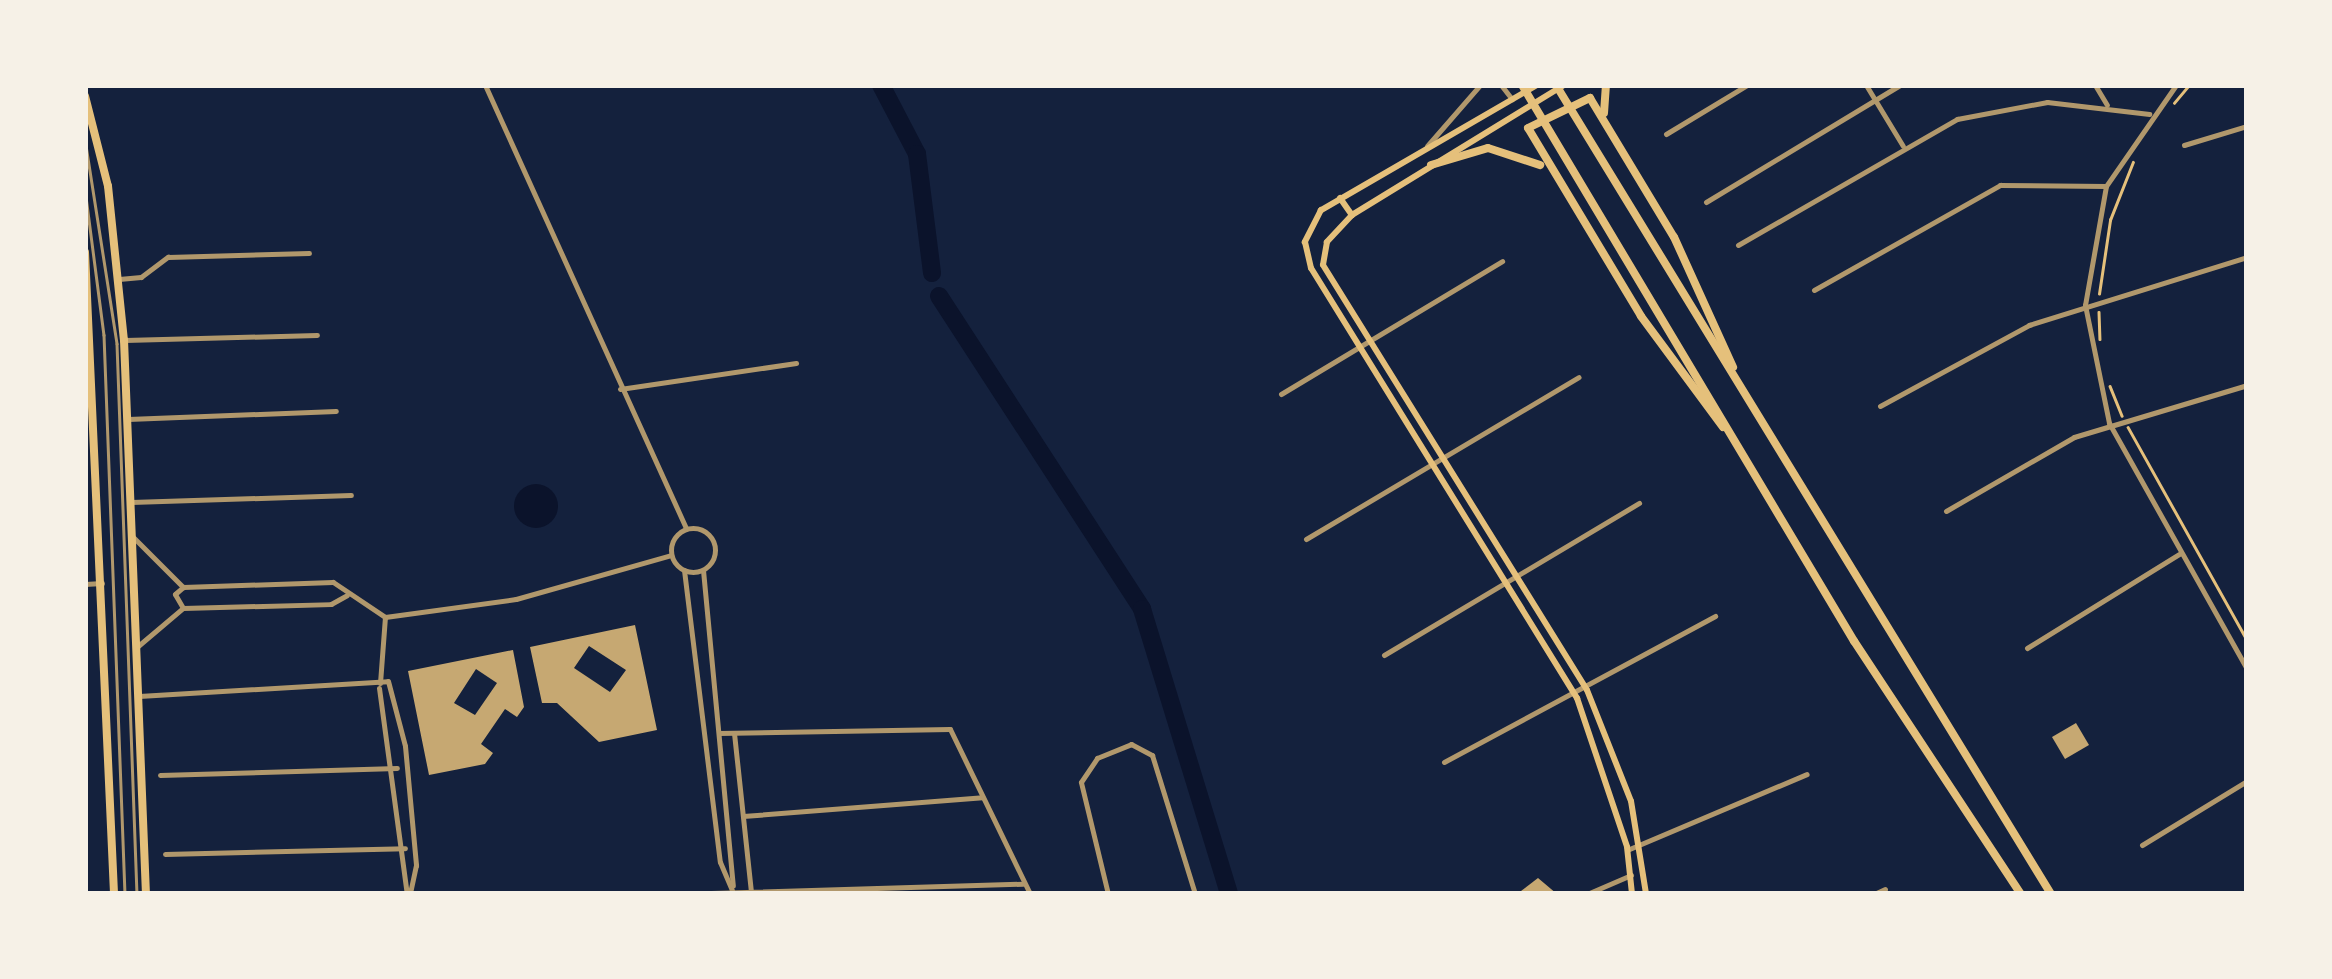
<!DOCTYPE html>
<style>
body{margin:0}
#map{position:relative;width:2332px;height:979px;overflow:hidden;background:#14213d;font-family:"Times New Roman",serif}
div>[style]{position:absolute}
.water>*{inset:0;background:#0b132b}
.round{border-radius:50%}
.river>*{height:18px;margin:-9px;padding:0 9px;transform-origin:9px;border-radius:9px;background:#0b132b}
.building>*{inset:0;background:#c6a872}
.path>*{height:2.5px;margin:-1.25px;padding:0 1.25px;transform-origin:1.25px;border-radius:1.25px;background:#e5c07b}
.service>*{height:2.5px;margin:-1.25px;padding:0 1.25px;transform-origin:1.25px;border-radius:1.25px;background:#b1986c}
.minor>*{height:5px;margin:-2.5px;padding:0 2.5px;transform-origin:2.5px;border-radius:2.5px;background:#b1986c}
.tertiary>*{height:5px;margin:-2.5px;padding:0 2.5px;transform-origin:2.5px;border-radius:2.5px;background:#b1986c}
.tertiary>.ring{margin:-2.5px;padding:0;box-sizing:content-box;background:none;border:5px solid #b1986c;border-radius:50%}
.secondary>*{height:6px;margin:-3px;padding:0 3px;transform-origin:3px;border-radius:3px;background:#e5c07b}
.trunk>*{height:8px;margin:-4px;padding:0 4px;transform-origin:4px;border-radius:4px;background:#e5c07b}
span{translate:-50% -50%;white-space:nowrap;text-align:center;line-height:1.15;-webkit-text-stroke:9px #f6f1e7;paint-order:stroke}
.frame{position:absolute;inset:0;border:88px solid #f6f1e7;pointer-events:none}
</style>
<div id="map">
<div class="water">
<i class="round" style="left:514px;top:484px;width:44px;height:44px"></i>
</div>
<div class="river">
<i style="left:881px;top:85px;width:78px;rotate:62.4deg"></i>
<i style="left:917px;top:154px;width:120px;rotate:82.8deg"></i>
<i style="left:939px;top:296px;width:373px;rotate:57deg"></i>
<i style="left:1142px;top:609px;width:298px;rotate:73deg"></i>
</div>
<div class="building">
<i style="clip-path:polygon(evenodd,635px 625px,657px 730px,599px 742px,557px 703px,542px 703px,530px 647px,635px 625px,589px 646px,626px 670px,610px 692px,574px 668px,589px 646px)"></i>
<i style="clip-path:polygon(evenodd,513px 650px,524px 707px,517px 717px,505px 709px,481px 744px,493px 753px,485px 764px,429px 775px,408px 671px,513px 650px,476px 669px,497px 683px,475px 715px,454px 703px,476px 669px)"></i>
<i style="clip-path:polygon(2076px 723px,2089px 745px,2065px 759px,2052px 737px)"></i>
<i style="clip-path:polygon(1538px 878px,1557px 894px,1517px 894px)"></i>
</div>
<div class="path">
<i style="left:2174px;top:103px;width:23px;rotate:-50deg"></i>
<i style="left:2099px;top:294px;width:75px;rotate:-81.5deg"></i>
<i style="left:2110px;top:220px;width:62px;rotate:-68.4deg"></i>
<i style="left:2099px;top:312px;width:27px;rotate:88deg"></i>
<i style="left:2110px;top:386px;width:32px;rotate:68deg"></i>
<i style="left:2128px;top:427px;width:244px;rotate:60.8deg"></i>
</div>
<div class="service">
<i style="left:85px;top:139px;width:207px;rotate:81.1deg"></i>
<i style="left:117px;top:344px;width:550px;rotate:87.92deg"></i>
<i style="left:85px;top:189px;width:147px;rotate:82.6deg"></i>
<i style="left:104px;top:335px;width:559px;rotate:87.85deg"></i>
</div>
<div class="minor">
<i style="left:1866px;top:85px;width:71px;rotate:58.8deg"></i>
<i style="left:2095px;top:85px;width:23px;rotate:59deg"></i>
<i style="left:1666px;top:134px;width:95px;rotate:-31.2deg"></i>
<i style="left:2184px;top:145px;width:66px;rotate:-16.8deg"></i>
<i style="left:1706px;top:202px;width:227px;rotate:-31.1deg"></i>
<i style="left:1738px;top:245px;width:253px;rotate:-29.9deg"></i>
<i style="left:1957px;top:119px;width:92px;rotate:-10.7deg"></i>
<i style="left:2047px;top:102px;width:103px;rotate:6.7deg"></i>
<i style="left:119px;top:279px;width:22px;rotate:-5deg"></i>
<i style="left:141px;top:277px;width:34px;rotate:-37deg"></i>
<i style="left:168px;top:257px;width:141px;rotate:-1.6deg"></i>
<i style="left:1814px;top:290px;width:214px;rotate:-29.4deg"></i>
<i style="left:2000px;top:185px;width:106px;rotate:0.5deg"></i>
<i style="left:125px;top:340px;width:192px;rotate:-1.5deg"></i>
<i style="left:620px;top:389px;width:178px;rotate:-8.4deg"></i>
<i style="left:1281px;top:394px;width:258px;rotate:-31deg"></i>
<i style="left:1880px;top:406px;width:170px;rotate:-28.5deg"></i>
<i style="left:2029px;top:325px;width:228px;rotate:-17.3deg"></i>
<i style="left:128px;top:419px;width:208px;rotate:-2.2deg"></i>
<i style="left:131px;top:502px;width:220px;rotate:-1.8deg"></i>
<i style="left:1946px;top:511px;width:148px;rotate:-30deg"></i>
<i style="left:2074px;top:437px;width:181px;rotate:-16.7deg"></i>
<i style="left:1306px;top:539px;width:317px;rotate:-30.7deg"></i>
<i style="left:2027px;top:648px;width:179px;rotate:-31.7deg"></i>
<i style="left:1384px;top:655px;width:297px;rotate:-30.8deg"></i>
<i style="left:380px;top:683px;width:66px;rotate:-85.7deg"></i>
<i style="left:379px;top:688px;width:208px;rotate:82.3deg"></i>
<i style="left:139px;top:696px;width:249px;rotate:-3.4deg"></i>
<i style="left:388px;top:681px;width:67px;rotate:75.3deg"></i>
<i style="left:405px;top:746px;width:120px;rotate:84.7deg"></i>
<i style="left:416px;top:865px;width:30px;rotate:102deg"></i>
<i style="left:719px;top:733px;width:231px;rotate:-1deg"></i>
<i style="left:950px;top:729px;width:183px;rotate:64.1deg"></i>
<i style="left:734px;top:733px;width:159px;rotate:83.9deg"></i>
<i style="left:1444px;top:762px;width:308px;rotate:-28.3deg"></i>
<i style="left:160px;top:775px;width:237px;rotate:-1.7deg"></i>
<i style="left:743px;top:816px;width:240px;rotate:-4.5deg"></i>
<i style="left:2142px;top:845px;width:123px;rotate:-31.4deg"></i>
<i style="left:1627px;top:850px;width:195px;rotate:-22.9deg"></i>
<i style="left:165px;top:854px;width:240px;rotate:-1.4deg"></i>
<i style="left:676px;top:894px;width:347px;rotate:-1.7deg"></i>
<i style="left:1108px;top:894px;width:115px;rotate:-103.6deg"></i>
<i style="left:1081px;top:782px;width:29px;rotate:-56deg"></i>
<i style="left:1097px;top:758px;width:37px;rotate:-22deg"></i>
<i style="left:1131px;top:744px;width:24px;rotate:28deg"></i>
<i style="left:1152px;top:755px;width:145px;rotate:72.8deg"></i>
<i style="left:1587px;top:894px;width:48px;rotate:-23.4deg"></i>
<i style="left:1874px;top:894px;width:12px;rotate:-24deg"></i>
</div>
<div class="tertiary">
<i style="left:485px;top:85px;width:487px;rotate:65.6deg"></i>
<i style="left:1501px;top:85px;width:18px;rotate:52deg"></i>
<i style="left:2176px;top:85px;width:123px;rotate:124.7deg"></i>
<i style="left:2106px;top:186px;width:121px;rotate:100deg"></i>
<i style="left:2085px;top:305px;width:120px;rotate:78.5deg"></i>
<i style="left:2109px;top:423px;width:282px;rotate:60.7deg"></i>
<i style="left:1427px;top:146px;width:81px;rotate:-49deg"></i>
<i class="ring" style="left:671px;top:528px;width:39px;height:39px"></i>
<i style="left:133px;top:537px;width:71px;rotate:45deg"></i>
<i style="left:183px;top:587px;width:150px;rotate:-1.9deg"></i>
<i style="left:333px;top:582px;width:63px;rotate:33.9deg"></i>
<i style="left:385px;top:617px;width:132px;rotate:-7.8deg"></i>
<i style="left:516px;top:599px;width:161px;rotate:-15.8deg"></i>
<i style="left:684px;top:570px;width:294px;rotate:83deg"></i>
<i style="left:720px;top:862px;width:33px;rotate:67deg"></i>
<i style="left:703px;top:570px;width:317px;rotate:84.6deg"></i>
<i style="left:85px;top:584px;width:17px;rotate:-3deg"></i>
<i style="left:183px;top:608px;width:16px;rotate:-120deg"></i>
<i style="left:175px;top:594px;width:11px;rotate:-41deg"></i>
<i style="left:138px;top:646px;width:59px;rotate:-40.2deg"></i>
<i style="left:183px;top:608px;width:148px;rotate:-1.5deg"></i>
<i style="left:331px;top:604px;width:18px;rotate:-29deg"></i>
</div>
<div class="secondary">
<i style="left:1537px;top:85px;width:250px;rotate:149.9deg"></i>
<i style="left:1321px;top:210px;width:36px;rotate:117deg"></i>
<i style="left:1305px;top:242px;width:27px;rotate:77deg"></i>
<i style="left:1311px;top:268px;width:506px;rotate:58.26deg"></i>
<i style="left:1577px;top:698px;width:157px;rotate:71.4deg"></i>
<i style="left:1627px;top:847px;width:47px;rotate:83.9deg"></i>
<i style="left:1564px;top:85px;width:249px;rotate:148.5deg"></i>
<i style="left:1352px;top:215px;width:37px;rotate:133deg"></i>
<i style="left:1327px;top:242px;width:23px;rotate:100deg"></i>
<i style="left:1323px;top:265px;width:500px;rotate:58.15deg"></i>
<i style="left:1587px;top:690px;width:119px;rotate:68.4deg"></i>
<i style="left:1631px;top:801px;width:94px;rotate:80.8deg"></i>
<i style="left:1340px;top:198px;width:21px;rotate:55deg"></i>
</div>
<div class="trunk">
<i style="left:1522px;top:85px;width:648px;rotate:59.16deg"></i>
<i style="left:1854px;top:641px;width:303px;rotate:56.6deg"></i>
<i style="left:1556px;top:85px;width:948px;rotate:58.54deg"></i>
<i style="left:85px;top:96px;width:93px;rotate:75.7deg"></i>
<i style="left:108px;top:186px;width:155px;rotate:84.1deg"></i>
<i style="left:124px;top:340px;width:554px;rotate:87.73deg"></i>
<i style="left:1604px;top:113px;width:28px;rotate:-86deg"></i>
<i style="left:1431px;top:165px;width:59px;rotate:-16.6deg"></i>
<i style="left:1488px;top:148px;width:55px;rotate:18.1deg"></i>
<i style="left:85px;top:252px;width:643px;rotate:87.41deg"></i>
<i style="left:1723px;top:427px;width:138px;rotate:-126.5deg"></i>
<i style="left:1641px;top:316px;width:219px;rotate:-121deg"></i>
<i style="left:1528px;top:128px;width:69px;rotate:-25.8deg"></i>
<i style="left:1590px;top:98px;width:162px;rotate:58.9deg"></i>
<i style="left:1674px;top:237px;width:143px;rotate:65.6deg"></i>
</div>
<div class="frame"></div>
</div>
